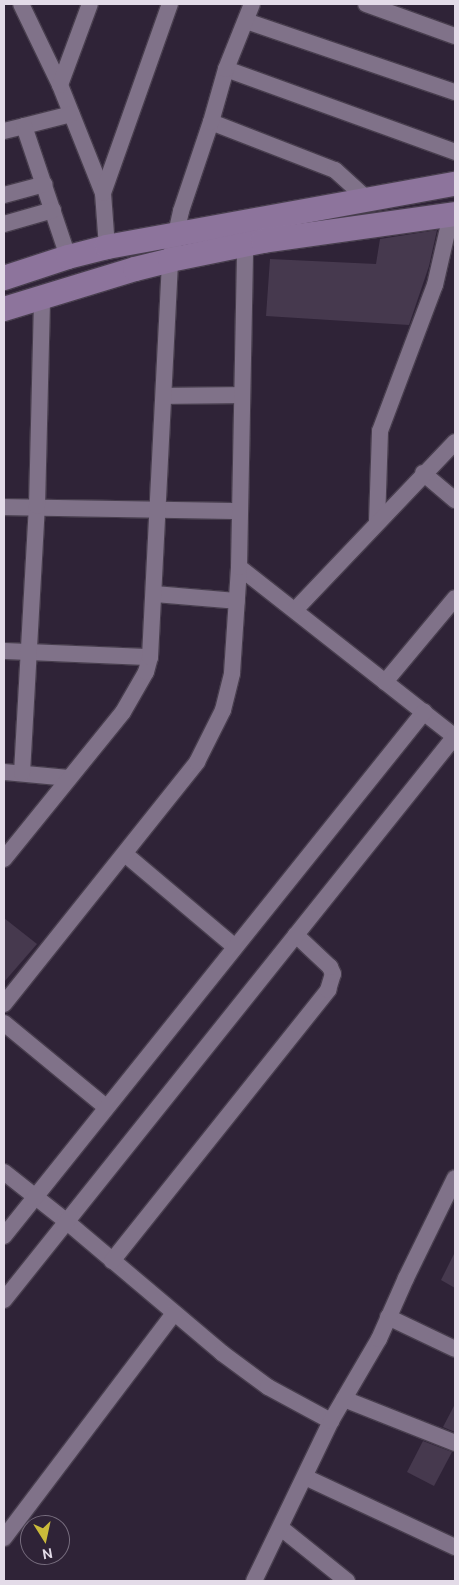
<!DOCTYPE html>
<style>
body{margin:0}
#map{position:relative;width:459px;height:1585px;overflow:hidden;background:#2f2337;font-family:Ubuntu,sans-serif}
div>[style]{position:absolute}
.building>*{inset:0;background:#46394e}
.roads{filter:drop-shadow(1px 0 #483e4e) drop-shadow(-1px 0 #483e4e) drop-shadow(0 1px #483e4e) drop-shadow(0 -1px #483e4e)}
.street>*{height:16px;margin:-8px;padding:0 8px;transform-origin:8px;border-radius:8px;background:#807289}
.secondary>*{height:24px;margin:-12px;padding:0 12px;transform-origin:12px;border-radius:12px;background:#8d749c}
span{translate:-50% -50%;white-space:nowrap;text-align:center;line-height:1.15;-webkit-text-stroke:4px #2f2337;paint-order:stroke}
.frame{position:absolute;inset:0;border:5px solid #e3dbe8;pointer-events:none}
.north{position:absolute;left:20px;top:1515px;width:50px;height:50px;box-sizing:border-box;background:#2f2337;border:1px solid #776d7e;border-radius:50%;rotate:170deg;font-size:14px;font-weight:700;line-height:20px;text-align:center;color:#e3dbe8}
.north::after{content:'';display:block;margin:auto;width:18px;height:22px;background:#caba3a;clip-path:polygon(50% 0,100% 100%,50% 72%,0 100%)}
</style>
<div id="map">
<div class="building">
<i style="clip-path:polygon(437px 230px,429px 266px,409px 325px,266px 316px,270px 259px,376px 264px,380px 239px)"></i>
<i style="clip-path:polygon(4px 918px,37px 944px,4px 982px)"></i>
<i style="clip-path:polygon(455px 1252px,455px 1288px,441px 1280px)"></i>
<i style="clip-path:polygon(455px 1404px,455px 1432px,443px 1427px)"></i>
<i style="clip-path:polygon(423px 1441px,452px 1452px,434px 1486px,407px 1472px)"></i>
</div>
<div class="roads">
<div class="street">
<i style="left:21px;top:4px;width:90px;rotate:64.3deg"></i>
<i style="left:60px;top:85px;width:116px;rotate:68.3deg"></i>
<i style="left:103px;top:193px;width:54px;rotate:85.8deg"></i>
<i style="left:366px;top:4px;width:95px;rotate:19.8deg"></i>
<i style="left:246px;top:21px;width:221px;rotate:18.8deg"></i>
<i style="left:226px;top:69px;width:244px;rotate:19.9deg"></i>
<i style="left:60px;top:85px;width:86px;rotate:-69.7deg"></i>
<i style="left:211px;top:122px;width:133px;rotate:21.2deg"></i>
<i style="left:335px;top:170px;width:43px;rotate:42.2deg"></i>
<i style="left:24px;top:126px;width:49px;rotate:-14.3deg"></i>
<i style="left:4px;top:131px;width:21px;rotate:-14deg"></i>
<i style="left:24px;top:126px;width:138px;rotate:71.4deg"></i>
<i style="left:103px;top:193px;width:201px;rotate:-70.5deg"></i>
<i style="left:4px;top:195px;width:42px;rotate:-15deg"></i>
<i style="left:4px;top:224px;width:51px;rotate:-15.9deg"></i>
<i style="left:164px;top:396px;width:77px;rotate:-0.7deg"></i>
<i style="left:423px;top:473px;width:42px;rotate:40.2deg"></i>
<i style="left:4px;top:507px;width:236px;rotate:1deg"></i>
<i style="left:377px;top:522px;width:91px;rotate:-88.1deg"></i>
<i style="left:380px;top:431px;width:156px;rotate:-69.4deg"></i>
<i style="left:435px;top:285px;width:72px;rotate:-77.1deg"></i>
<i style="left:239px;top:567px;width:275px;rotate:38.2deg"></i>
<i style="left:154px;top:594px;width:83px;rotate:4.8deg"></i>
<i style="left:295px;top:610px;width:232px;rotate:-46.4deg"></i>
<i style="left:4px;top:651px;width:146px;rotate:2.4deg"></i>
<i style="left:385px;top:682px;width:109px;rotate:-50.2deg"></i>
<i style="left:4px;top:772px;width:65px;rotate:5.3deg"></i>
<i style="left:22px;top:773px;width:267px;rotate:-86.8deg"></i>
<i style="left:37px;top:506px;width:209px;rotate:-88.6deg"></i>
<i style="left:125px;top:854px;width:144px;rotate:40.2deg"></i>
<i style="left:4px;top:859px;width:189px;rotate:-51deg"></i>
<i style="left:123px;top:712px;width:46px;rotate:-60.1deg"></i>
<i style="left:146px;top:672px;width:16px;rotate:-75deg"></i>
<i style="left:150px;top:657px;width:398px;rotate:-87.1deg"></i>
<i style="left:170px;top:260px;width:50px;rotate:-77.3deg"></i>
<i style="left:181px;top:211px;width:94px;rotate:-71.4deg"></i>
<i style="left:211px;top:122px;width:55px;rotate:-74.2deg"></i>
<i style="left:226px;top:69px;width:70px;rotate:-68.2deg"></i>
<i style="left:4px;top:1004px;width:310px;rotate:-51.4deg"></i>
<i style="left:197px;top:762px;width:58px;rotate:-63.4deg"></i>
<i style="left:223px;top:710px;width:38px;rotate:-76deg"></i>
<i style="left:232px;top:673px;width:106px;rotate:-86.2deg"></i>
<i style="left:239px;top:567px;width:322px;rotate:-88.9deg"></i>
<i style="left:4px;top:1023px;width:132px;rotate:39.5deg"></i>
<i style="left:4px;top:1172px;width:79px;rotate:38.3deg"></i>
<i style="left:66px;top:1221px;width:204px;rotate:40.2deg"></i>
<i style="left:222px;top:1353px;width:57px;rotate:36.5deg"></i>
<i style="left:268px;top:1387px;width:72px;rotate:28.4deg"></i>
<i style="left:4px;top:1236px;width:672px;rotate:-51.29deg"></i>
<i style="left:112px;top:1261px;width:347px;rotate:-51.4deg"></i>
<i style="left:328px;top:990px;width:17px;rotate:-73deg"></i>
<i style="left:333px;top:974px;width:8px;rotate:-113deg"></i>
<i style="left:330px;top:967px;width:47px;rotate:-136.7deg"></i>
<i style="left:4px;top:1300px;width:722px;rotate:-51.35deg"></i>
<i style="left:388px;top:1317px;width:74px;rotate:25.5deg"></i>
<i style="left:344px;top:1399px;width:119px;rotate:21.6deg"></i>
<i style="left:305px;top:1477px;width:166px;rotate:25deg"></i>
<i style="left:281px;top:1528px;width:85px;rotate:38.8deg"></i>
<i style="left:4px;top:1538px;width:282px;rotate:-52.9deg"></i>
<i style="left:254px;top:1581px;width:178px;rotate:-64.3deg"></i>
<i style="left:331px;top:1421px;width:95px;rotate:-59.7deg"></i>
<i style="left:379px;top:1339px;width:67px;rotate:-66.1deg"></i>
<i style="left:406px;top:1278px;width:111px;rotate:-63.9deg"></i>
</div>
<div class="secondary">
<i style="left:4px;top:278px;width:67px;rotate:-18.2deg"></i>
<i style="left:68px;top:257px;width:40px;rotate:-14.4deg"></i>
<i style="left:107px;top:247px;width:354px;rotate:-10.3deg"></i>
<i style="left:4px;top:309px;width:137px;rotate:-17deg"></i>
<i style="left:135px;top:269px;width:36px;rotate:-14deg"></i>
<i style="left:170px;top:260px;width:95px;rotate:-11.5deg"></i>
<i style="left:263px;top:241px;width:194px;rotate:-8deg"></i>
</div>
</div>
<div class="frame"></div>
<div class="north">N</div>
</div>
